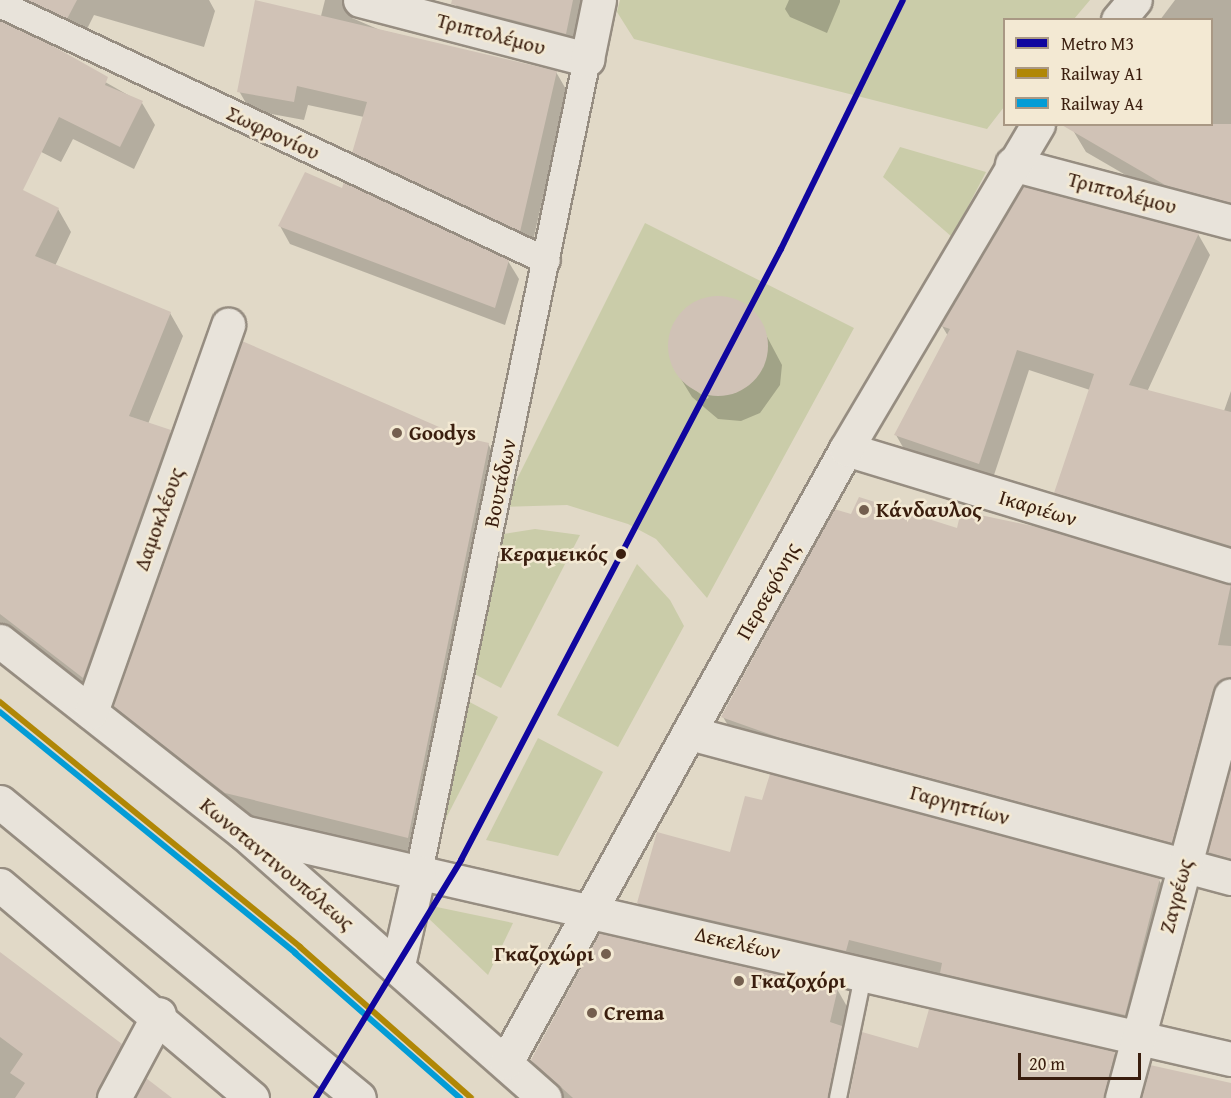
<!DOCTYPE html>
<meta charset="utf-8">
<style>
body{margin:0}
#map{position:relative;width:1231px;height:1098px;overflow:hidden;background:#e1d9c7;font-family:"Gentium Book Plus",serif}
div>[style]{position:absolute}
.green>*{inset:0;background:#cacca9}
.shadow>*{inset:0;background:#0003}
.building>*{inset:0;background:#d0c2b6}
.round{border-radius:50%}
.roads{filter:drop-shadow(2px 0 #968d81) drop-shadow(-2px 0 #968d81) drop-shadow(0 2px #968d81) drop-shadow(0 -2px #968d81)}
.service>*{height:16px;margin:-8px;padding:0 8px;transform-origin:8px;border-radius:8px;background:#e8e3da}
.pedestrian>*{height:26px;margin:-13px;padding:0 13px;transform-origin:13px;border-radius:13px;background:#e8e3da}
.minor>*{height:33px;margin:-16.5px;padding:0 16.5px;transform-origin:16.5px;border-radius:16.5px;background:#e8e3da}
.secondary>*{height:33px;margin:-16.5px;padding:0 16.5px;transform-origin:16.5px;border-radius:16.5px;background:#e8e3da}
.rail-1>*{height:6px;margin:-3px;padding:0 3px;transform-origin:3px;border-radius:3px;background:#b08706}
.rail-2>*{height:6px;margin:-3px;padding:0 3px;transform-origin:3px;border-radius:3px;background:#039cd6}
.metro-1>*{height:6px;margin:-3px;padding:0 3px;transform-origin:3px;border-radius:3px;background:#10069f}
.dots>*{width:16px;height:16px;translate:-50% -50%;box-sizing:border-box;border:3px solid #f3e9d3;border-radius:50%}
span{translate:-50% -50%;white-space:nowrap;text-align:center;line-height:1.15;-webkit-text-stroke:5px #f3e9d3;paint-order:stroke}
.street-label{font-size:21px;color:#3a1e0e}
.poi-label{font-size:21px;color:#3a1e0e;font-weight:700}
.left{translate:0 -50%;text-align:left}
.right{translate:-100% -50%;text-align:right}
.stop-label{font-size:21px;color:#3a1e0e;font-weight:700}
.legend{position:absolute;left:1003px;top:18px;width:210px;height:108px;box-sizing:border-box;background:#f3e9d3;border:2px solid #a99884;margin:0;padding:8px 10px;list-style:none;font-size:18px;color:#3a1e0e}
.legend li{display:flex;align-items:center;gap:12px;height:30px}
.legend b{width:30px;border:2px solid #a99884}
.scale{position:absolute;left:1018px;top:1053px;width:123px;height:27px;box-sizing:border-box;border:3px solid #3a1e0e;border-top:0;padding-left:8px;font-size:18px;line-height:21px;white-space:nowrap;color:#3a1e0e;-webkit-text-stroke:4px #f3e9d3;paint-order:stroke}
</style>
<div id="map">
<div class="green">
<i style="clip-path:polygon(620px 0,1090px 0,1074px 19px,1004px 20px,1004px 107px,987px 129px,634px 39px,617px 12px)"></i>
<i style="clip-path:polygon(900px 147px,986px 172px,952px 237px,883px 177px)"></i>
<i style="clip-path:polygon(645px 223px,854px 328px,707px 598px,656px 539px,628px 524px,567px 505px,503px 507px)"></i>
<i style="clip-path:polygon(535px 529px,580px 535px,501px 688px,467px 670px,497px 535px)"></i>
<i style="clip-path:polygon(637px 564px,670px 600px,684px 626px,618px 747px,557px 715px)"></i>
<i style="clip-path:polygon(460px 697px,498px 717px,440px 830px)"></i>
<i style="clip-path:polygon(538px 738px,603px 772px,558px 856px,486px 840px)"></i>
<i style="clip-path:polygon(427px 905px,513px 923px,488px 975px,426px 916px)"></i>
</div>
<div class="shadow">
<i style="clip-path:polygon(0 0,209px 0,215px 11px,204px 47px,94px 15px,81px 41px,5px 14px,0 22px,142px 103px,155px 125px,134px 169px,73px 139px,61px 162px,0 131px)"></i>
<i style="clip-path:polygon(325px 0,403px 0,366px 1px,352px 18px,380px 30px,556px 72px,567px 91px,531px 250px,365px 172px,354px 153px,364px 117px,308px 105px,304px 120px,250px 110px,239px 91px,321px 16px)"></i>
<i style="clip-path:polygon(454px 0,591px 0,581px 47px,463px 22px)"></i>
<i style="clip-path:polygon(789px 0,840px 0,840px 2px,827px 33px,790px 17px,785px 9px)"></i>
<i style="clip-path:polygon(1175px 0,1231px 0,1231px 220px,1179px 206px,1086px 152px,1074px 132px,1212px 124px,1212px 20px,1160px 20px)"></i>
<i style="clip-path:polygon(58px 209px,71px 232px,55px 266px,170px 313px,183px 336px,148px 424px,170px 432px,183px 454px,96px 699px,0 623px,0 226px)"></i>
<i style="clip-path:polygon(280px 226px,508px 261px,519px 279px,505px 325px,290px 244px)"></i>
<i style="clip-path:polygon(1198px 234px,1210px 255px,1147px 392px,1224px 411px,1231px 391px,1231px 563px,1067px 513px,1055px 492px,1090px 390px,1029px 370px,991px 484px,908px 456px,896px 435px,948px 336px,942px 326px)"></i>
<i style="clip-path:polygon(evenodd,723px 297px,755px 314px,782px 365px,780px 385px,760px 413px,741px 421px,718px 419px,692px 397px,676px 371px,671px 333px,689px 306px,723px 297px,686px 379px,709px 397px,707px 399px,686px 383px,686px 379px)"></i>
<i style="clip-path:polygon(488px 444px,500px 464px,419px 856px,237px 812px,126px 726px,115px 706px)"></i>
<i style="clip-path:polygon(851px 516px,958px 530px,1231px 584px,1231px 705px,1183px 863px,735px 737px,723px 717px)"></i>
<i style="clip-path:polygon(1231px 773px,1231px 875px,1221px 873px,1209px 852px)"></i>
<i style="clip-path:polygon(731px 854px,1159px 880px,1169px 897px,1134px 1032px,648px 920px,638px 903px)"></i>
<i style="clip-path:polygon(0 954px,121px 1045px,134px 1067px,117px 1098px,0 1098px)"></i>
<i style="clip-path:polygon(837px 989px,849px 1010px,843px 1098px,563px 1098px,532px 1060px)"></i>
<i style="clip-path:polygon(919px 1050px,1114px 1053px,1126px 1074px,1121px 1098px,850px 1098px)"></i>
</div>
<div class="building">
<i style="clip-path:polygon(27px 0,77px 0,67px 19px)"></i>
<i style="clip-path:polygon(255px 0,557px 71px,520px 232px,352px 153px,367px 102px,297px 86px,294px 102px,237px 92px)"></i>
<i style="clip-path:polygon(452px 0,573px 0,566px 34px,451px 4px)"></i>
<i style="clip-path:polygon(0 21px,53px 46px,108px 77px,105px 85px,143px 101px,120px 147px,59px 117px,23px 190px,59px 208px,35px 256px,171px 312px,129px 416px,171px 430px,83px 678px,0 614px)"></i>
<i style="clip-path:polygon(1060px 124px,1231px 124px,1231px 203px,1165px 185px)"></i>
<i style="clip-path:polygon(305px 172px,342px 188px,344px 182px,509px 260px,495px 308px,278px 226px)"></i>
<i style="clip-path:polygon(1023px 186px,1199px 233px,1129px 385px,1231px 412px,1231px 546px,1054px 493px,1094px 374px,1017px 350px,979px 464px,894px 435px,950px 329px,941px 326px)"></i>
<i class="round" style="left:668px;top:296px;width:100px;height:100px"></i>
<i style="clip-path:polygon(242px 341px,462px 437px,489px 443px,408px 838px,225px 793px,113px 706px)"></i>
<i style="clip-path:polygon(859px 497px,957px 528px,961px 511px,1042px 528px,1231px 584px,1218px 645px,1231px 646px,1231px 677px,1213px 690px,1172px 843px,780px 738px,721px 717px,834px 509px,851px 514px)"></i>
<i style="clip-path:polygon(1231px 767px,1231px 859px,1208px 852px)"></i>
<i style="clip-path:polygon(770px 774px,1160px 878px,1125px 1015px,940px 973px,942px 963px,849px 940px,846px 951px,637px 903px,657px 832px,730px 852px,745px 796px,762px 800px)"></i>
<i style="clip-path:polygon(600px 933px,838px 988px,830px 1022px,842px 1026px,828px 1098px,573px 1098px,531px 1060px)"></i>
<i style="clip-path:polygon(0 952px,122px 1044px,95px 1098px,15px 1098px,25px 1083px,10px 1073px,23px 1054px,0 1037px)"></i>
<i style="clip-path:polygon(929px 1009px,1115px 1052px,1104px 1098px,849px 1098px,862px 1032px,918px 1048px)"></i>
<i style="clip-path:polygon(1150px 1065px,1231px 1083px,1231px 1098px,1141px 1098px)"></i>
<i style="clip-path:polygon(146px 1078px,172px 1098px,135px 1098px)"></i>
</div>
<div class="roads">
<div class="service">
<i style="left:838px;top:1098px;width:130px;rotate:-78.4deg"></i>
</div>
<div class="pedestrian">
<i style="left:0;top:4px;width:604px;rotate:25.17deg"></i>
<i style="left:419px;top:872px;width:830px;rotate:-78.32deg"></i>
</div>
<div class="minor">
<i style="left:360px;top:0;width:235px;rotate:14.6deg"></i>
<i style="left:587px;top:59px;width:60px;rotate:-78.5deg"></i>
<i style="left:1118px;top:20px;width:26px;rotate:-50deg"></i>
<i style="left:1012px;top:164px;width:227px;rotate:14.8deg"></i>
<i style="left:846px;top:449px;width:402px;rotate:16.9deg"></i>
<i style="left:0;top:641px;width:309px;rotate:38.2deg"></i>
<i style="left:243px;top:832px;width:402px;rotate:41.4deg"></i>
<i style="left:91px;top:712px;width:411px;rotate:-70.5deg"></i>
<i style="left:690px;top:733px;width:560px;rotate:15deg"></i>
<i style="left:243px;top:832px;width:1014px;rotate:12.94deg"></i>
<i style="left:398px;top:965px;width:95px;rotate:-77.3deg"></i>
<i style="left:506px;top:1062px;width:701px;rotate:-60.99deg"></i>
<i style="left:846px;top:449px;width:377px;rotate:-59.4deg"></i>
<i style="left:114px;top:1098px;width:95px;rotate:-61.8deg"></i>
<i style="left:1122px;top:1098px;width:417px;rotate:-74.9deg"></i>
</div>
<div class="secondary">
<i style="left:0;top:802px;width:465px;rotate:39.5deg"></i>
<i style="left:0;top:885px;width:330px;rotate:40.2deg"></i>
</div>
</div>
<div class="rail-1">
<i style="left:0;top:702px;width:387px;rotate:39.2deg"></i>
<i style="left:300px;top:947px;width:228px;rotate:41.4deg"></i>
</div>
<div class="rail-2">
<i style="left:0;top:712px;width:381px;rotate:39.2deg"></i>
<i style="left:295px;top:953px;width:220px;rotate:41.3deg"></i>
</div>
<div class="metro-1">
<i style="left:316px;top:1098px;width:279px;rotate:-58.6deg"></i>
<i style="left:461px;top:860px;width:690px;rotate:-62.36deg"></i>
<i style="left:781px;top:249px;width:277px;rotate:-63.9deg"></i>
</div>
<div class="dots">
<i style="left:397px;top:433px;background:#745f4f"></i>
<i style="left:864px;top:510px;background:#745f4f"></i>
<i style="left:621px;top:554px;background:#3a1e0e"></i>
<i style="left:606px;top:954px;background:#745f4f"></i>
<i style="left:739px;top:981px;background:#745f4f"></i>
<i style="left:592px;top:1013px;background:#745f4f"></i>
</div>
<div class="street-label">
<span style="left:491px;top:34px;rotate:15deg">Τριπτολέμου</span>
<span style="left:273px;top:133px;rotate:25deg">Σωφρονίου</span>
<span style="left:1122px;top:193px;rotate:15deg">Τριπτολέμου</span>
<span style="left:500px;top:483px;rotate:-78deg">Βουτάδων</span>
<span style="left:1038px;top:508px;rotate:17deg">Ικαριέων</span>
<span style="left:159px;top:519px;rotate:-70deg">Δαμοκλέους</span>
<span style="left:768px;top:591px;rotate:-61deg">Περσεφόνης</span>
<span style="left:960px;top:805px;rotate:15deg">Γαργηττίων</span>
<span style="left:277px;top:864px;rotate:40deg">Κωνσταντινουπόλεως</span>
<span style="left:1176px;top:896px;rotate:-75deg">Ζαγρέως</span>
<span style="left:738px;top:943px;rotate:13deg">Δεκελέων</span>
</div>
<div class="poi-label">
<span class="left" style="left:409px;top:433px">Goodys</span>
<span class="left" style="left:876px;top:510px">Κάνδαυλος</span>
<span class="right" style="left:594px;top:954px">Γκαζοχώρι</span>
<span class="left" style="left:751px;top:981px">Γκαζοχόρι</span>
<span class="left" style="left:604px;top:1013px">Crema</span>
</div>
<div class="stop-label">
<span class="right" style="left:608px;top:554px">Κεραμεικός</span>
</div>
<ul class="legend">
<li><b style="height:8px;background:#10069f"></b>Metro Μ3</li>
<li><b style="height:8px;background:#b08706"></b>Railway A1</li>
<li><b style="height:8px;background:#039cd6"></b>Railway A4</li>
</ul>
<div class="scale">20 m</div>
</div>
